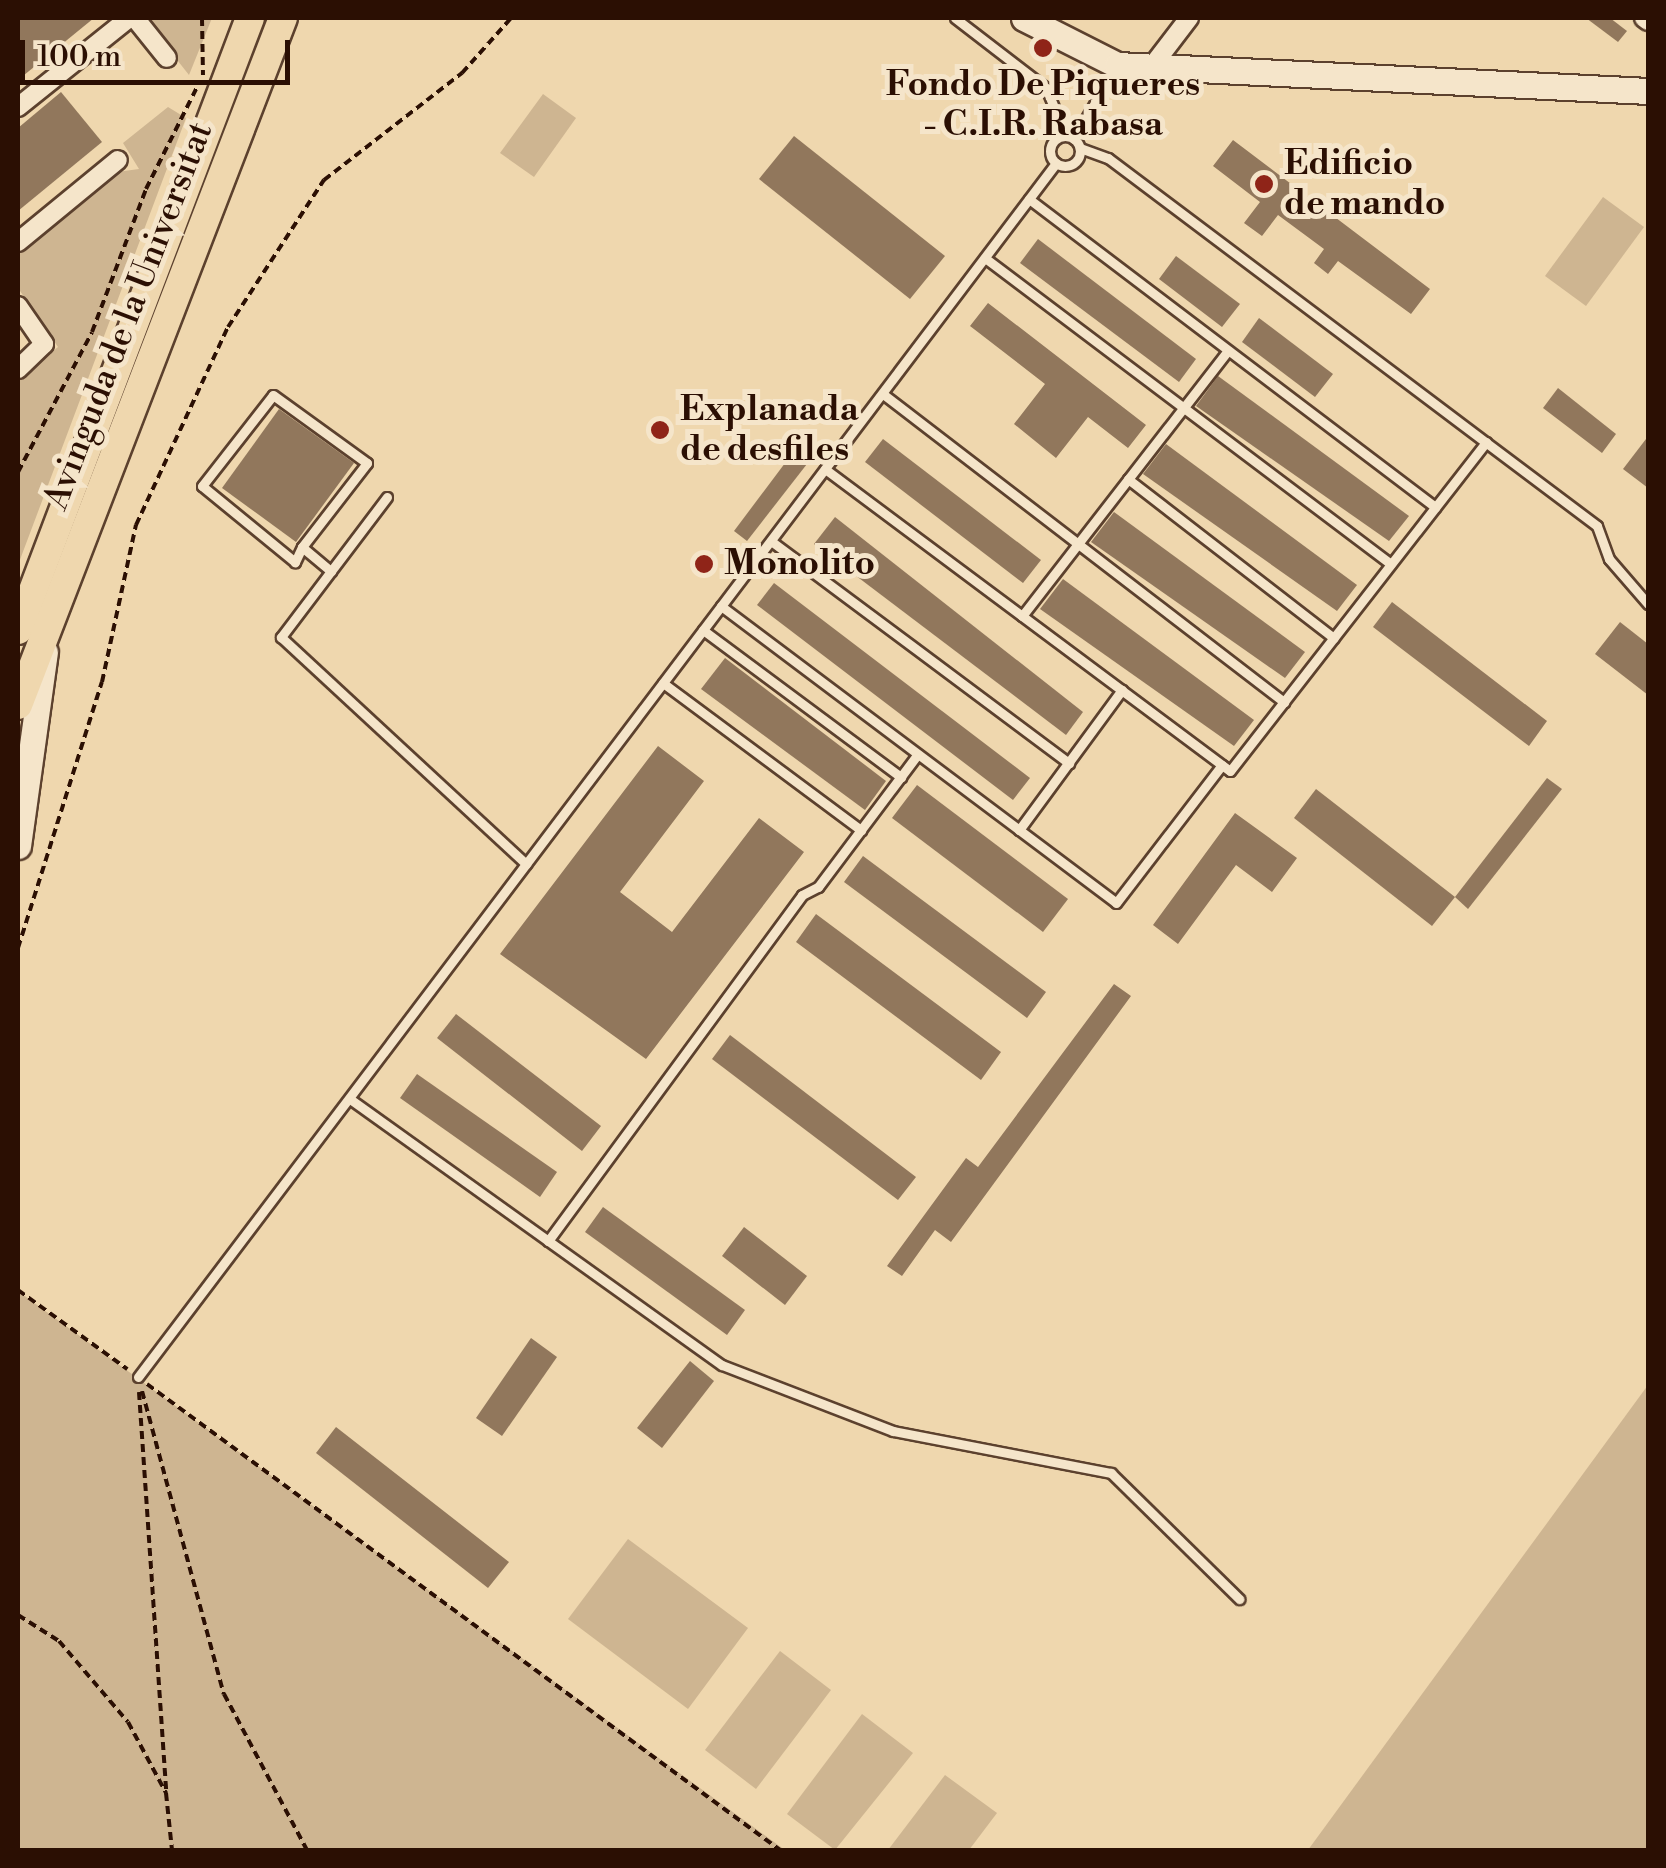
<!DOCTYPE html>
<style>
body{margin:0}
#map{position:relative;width:1666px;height:1868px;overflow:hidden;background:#efd7ae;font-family:"Libre Bodoni",serif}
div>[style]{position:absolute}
.green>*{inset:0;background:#ceb591}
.building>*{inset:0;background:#91775c}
.path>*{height:4px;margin-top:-2px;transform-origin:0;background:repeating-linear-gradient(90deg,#2b0f03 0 8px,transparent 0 13px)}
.roads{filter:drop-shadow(2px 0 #5c412e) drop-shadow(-2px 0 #5c412e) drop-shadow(0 2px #5c412e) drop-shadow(0 -2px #5c412e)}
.lane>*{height:9px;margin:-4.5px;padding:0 4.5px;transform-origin:4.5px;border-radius:4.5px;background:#f5e5ca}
.lane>.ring{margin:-4.5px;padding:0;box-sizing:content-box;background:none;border:9px solid #f5e5ca;border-radius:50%}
.street>*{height:18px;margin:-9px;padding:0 9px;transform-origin:9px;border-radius:9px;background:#f5e5ca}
.secondary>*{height:25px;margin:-12.5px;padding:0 12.5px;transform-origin:12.5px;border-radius:12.5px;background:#f5e5ca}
.primary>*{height:28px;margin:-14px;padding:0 14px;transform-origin:14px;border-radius:14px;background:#efd7ae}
.dots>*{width:28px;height:28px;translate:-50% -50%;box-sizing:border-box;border:5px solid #f5e5ca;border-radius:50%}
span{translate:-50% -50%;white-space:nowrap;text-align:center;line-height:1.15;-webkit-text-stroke:10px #f5e5ca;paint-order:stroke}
.poi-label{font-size:35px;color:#2b0f03;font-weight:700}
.left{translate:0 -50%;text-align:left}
.street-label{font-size:35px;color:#2b0f03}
.frame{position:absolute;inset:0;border:20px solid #2b0f03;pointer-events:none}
.scale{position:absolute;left:20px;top:40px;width:270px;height:45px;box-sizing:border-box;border:5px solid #2b0f03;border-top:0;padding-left:12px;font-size:30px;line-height:35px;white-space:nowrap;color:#2b0f03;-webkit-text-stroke:8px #f5e5ca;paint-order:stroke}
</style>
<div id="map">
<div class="green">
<i style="clip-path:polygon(144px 18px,212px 18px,189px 75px)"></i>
<i style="clip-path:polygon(543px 94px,576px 118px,534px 177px,500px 153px)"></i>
<i style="clip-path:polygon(168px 107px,186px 118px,18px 565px,18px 380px,58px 347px,18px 288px,18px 249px,117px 172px,139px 169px,123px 143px)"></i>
<i style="clip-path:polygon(1603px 197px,1644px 227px,1586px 306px,1545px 276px)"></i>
<i style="clip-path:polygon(18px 1291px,785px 1850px,18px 1850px)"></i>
<i style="clip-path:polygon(1648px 1385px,1648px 1850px,1308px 1850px)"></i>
<i style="clip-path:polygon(628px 1539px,748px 1628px,688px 1709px,568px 1619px)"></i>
<i style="clip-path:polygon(780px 1651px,831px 1690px,756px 1789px,705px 1750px)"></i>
<i style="clip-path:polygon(862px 1714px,913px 1753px,835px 1850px,787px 1814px)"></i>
<i style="clip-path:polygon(945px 1775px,997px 1813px,969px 1850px,888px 1850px)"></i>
</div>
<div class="building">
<i style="clip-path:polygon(18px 18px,94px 18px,18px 80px)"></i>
<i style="clip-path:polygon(1586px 18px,1610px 18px,1627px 31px,1618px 42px)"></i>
<i style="clip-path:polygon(61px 92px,102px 142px,18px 211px,18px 128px)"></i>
<i style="clip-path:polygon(794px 136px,945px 256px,910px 299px,759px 179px)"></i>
<i style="clip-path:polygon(1233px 140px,1430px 289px,1411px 314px,1338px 261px,1328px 274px,1314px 263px,1324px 249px,1278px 215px,1262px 236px,1244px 223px,1260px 202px,1213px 166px)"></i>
<i style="clip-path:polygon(1038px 239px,1196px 359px,1179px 382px,1020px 263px)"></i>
<i style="clip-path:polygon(1176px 256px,1240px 304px,1222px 327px,1159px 279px)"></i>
<i style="clip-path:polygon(988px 303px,1146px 425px,1128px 448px,1088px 417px,1056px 458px,1014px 424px,1045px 384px,970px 326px)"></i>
<i style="clip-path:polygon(1259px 318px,1333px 374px,1315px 397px,1242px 342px)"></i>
<i style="clip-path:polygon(1218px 376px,1409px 516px,1389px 541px,1196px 406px)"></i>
<i style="clip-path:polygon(1558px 388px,1616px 434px,1602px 453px,1543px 408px)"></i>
<i style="clip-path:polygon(279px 409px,354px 463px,296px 542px,222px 488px)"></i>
<i style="clip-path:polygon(806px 435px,821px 446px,747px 541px,734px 531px)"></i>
<i style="clip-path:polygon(883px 439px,1041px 560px,1023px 583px,865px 462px)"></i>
<i style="clip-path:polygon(1646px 439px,1648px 456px,1648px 488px,1623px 469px)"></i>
<i style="clip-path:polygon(1166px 444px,1357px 585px,1337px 611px,1143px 474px)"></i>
<i style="clip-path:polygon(1114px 512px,1305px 652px,1285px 678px,1091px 542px)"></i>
<i style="clip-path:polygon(835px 517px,1083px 712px,1066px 735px,814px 544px)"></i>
<i style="clip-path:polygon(1063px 579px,1254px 720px,1234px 746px,1040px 609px)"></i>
<i style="clip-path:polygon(774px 583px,1030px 778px,1013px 800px,757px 605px)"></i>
<i style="clip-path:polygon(1392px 602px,1547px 721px,1529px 746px,1373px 627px)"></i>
<i style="clip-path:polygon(1620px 622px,1648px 644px,1648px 695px,1595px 654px)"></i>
<i style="clip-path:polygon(725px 658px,886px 781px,865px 810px,701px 689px)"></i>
<i style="clip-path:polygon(658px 746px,704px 781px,620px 892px,672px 932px,759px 818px,804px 852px,646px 1059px,500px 954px)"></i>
<i style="clip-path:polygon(1547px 778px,1562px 789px,1468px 909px,1455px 897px)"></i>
<i style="clip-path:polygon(917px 785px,1068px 899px,1043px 932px,892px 818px)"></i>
<i style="clip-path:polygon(1316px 789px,1455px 897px,1432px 926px,1294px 818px)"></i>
<i style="clip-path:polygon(1235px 813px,1297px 858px,1272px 892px,1236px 865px,1178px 944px,1153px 925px)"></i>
<i style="clip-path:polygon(863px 856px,1046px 992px,1027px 1018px,844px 882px)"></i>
<i style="clip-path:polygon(816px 914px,1001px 1052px,981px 1080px,796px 942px)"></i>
<i style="clip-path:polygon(1114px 984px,1131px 996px,951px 1242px,935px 1230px,902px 1276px,887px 1266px,966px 1158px,978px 1167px)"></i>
<i style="clip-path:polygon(456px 1014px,601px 1126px,582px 1151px,437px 1038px)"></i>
<i style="clip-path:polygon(730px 1035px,916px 1177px,898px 1200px,712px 1059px)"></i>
<i style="clip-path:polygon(417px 1074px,557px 1172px,540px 1197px,400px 1098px)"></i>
<i style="clip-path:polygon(603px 1207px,745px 1310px,727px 1335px,585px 1232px)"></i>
<i style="clip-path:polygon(744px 1227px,807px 1276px,785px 1305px,722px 1256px)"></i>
<i style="clip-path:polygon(531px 1338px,557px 1357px,502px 1436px,476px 1418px)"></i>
<i style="clip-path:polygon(690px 1361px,714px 1381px,662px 1448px,637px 1428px)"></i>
<i style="clip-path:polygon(336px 1427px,509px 1562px,488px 1588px,316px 1453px)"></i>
</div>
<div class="path">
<i style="left:202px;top:18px;width:57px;rotate:89deg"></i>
<i style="left:18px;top:472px;width:158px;rotate:-62.1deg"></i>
<i style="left:92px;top:332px;width:153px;rotate:-69.3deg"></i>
<i style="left:146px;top:189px;width:119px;rotate:-63.4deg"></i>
<i style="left:18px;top:948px;width:279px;rotate:-72.5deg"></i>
<i style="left:102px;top:682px;width:161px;rotate:-77.8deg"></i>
<i style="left:136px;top:525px;width:218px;rotate:-65.1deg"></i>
<i style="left:228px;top:327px;width:176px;rotate:-56.9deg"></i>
<i style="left:324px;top:180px;width:175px;rotate:-37.8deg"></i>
<i style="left:462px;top:73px;width:74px;rotate:-48.3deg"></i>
<i style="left:18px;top:1290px;width:135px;rotate:35.9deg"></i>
<i style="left:147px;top:1384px;width:786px;rotate:36.36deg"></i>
<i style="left:142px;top:1391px;width:314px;rotate:74.9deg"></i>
<i style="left:224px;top:1694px;width:177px;rotate:62deg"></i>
<i style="left:139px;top:1392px;width:402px;rotate:86.1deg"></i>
<i style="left:18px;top:1615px;width:49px;rotate:32.4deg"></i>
<i style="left:59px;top:1641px;width:106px;rotate:49.6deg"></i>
<i style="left:128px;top:1722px;width:81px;rotate:61.8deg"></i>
<i style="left:166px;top:1793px;width:57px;rotate:84deg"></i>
</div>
<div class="roads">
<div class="lane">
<i style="left:955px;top:18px;width:115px;rotate:37.6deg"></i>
<i style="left:1046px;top:88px;width:52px;rotate:67.4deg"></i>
<i class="ring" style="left:1050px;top:136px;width:21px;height:21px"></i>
<i style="left:1074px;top:139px;width:82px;rotate:-60deg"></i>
<i style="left:1080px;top:148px;width:30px;rotate:20deg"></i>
<i style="left:1108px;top:158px;width:612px;rotate:36.96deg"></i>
<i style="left:1597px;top:526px;width:35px;rotate:70deg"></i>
<i style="left:1609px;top:559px;width:60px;rotate:49.1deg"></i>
<i style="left:1029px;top:199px;width:510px;rotate:37.18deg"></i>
<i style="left:985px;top:258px;width:508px;rotate:37.01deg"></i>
<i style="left:883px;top:394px;width:506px;rotate:37.53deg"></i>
<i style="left:825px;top:469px;width:505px;rotate:36.71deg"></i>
<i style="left:1230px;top:771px;width:417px;rotate:-52.1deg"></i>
<i style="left:1128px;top:479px;width:260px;rotate:37.7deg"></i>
<i style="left:387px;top:497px;width:176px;rotate:127.1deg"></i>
<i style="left:281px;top:637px;width:334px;rotate:42.8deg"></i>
<i style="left:771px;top:541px;width:372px;rotate:36.7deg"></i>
<i style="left:302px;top:547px;width:17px;rotate:115deg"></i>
<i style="left:295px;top:562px;width:120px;rotate:-140.7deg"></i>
<i style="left:202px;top:486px;width:115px;rotate:-52deg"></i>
<i style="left:273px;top:395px;width:116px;rotate:35.9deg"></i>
<i style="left:367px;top:463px;width:106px;rotate:127.7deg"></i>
<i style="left:302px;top:547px;width:38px;rotate:40deg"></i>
<i style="left:721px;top:606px;width:494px;rotate:36.9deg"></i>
<i style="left:1116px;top:903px;width:174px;rotate:-52.5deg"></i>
<i style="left:1022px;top:616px;width:336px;rotate:-52.2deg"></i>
<i style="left:703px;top:630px;width:247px;rotate:36.6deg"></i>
<i style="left:663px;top:683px;width:247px;rotate:36.6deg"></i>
<i style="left:1019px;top:830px;width:174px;rotate:-53.7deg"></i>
<i style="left:350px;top:1099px;width:457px;rotate:35.6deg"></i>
<i style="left:722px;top:1365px;width:183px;rotate:21.1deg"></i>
<i style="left:893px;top:1431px;width:222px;rotate:10.9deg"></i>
<i style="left:1111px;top:1473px;width:180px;rotate:44.5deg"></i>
<i style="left:548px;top:1241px;width:429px;rotate:-53.7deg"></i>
<i style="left:802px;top:895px;width:18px;rotate:-27deg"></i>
<i style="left:818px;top:887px;width:166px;rotate:-53.1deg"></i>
<i style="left:138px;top:1377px;width:1522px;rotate:-52.9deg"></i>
</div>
<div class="street">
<i style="left:135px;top:18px;width:51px;rotate:51.3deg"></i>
<i style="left:1644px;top:18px;width:5px;rotate:37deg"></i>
<i style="left:1150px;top:69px;width:64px;rotate:-52.6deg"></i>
<i style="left:18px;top:107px;width:142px;rotate:-38.7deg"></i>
<i style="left:18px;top:242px;width:129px;rotate:-39.4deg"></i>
<i style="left:18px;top:306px;width:46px;rotate:55.6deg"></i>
<i style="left:44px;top:344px;width:36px;rotate:136deg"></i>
</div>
<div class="secondary">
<i style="left:1024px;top:18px;width:104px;rotate:26.8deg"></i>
<i style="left:1117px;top:65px;width:532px;rotate:2.8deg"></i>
<i style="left:18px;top:846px;width:196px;rotate:-82.1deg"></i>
</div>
<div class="primary">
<i style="left:18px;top:630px;width:654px;rotate:-69.24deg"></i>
<i style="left:18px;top:705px;width:736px;rotate:-68.91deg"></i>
</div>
</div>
<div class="dots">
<i style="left:1043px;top:48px;background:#8f2418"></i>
<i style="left:1264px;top:184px;background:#8f2418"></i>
<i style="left:660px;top:430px;background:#8f2418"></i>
<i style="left:704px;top:564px;background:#8f2418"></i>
</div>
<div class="poi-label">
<span style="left:1043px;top:105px">Fondo De Piqueres<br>- C.I.R. Rabasa</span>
<span class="left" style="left:1284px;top:184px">Edificio<br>de mando</span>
<span class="left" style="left:680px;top:430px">Explanada<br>de desfiles</span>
<span class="left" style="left:724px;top:564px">Monolito</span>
</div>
<div class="street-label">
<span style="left:129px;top:316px;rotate:-69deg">Avinguda de la Universitat</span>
</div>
<div class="frame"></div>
<div class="scale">100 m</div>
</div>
